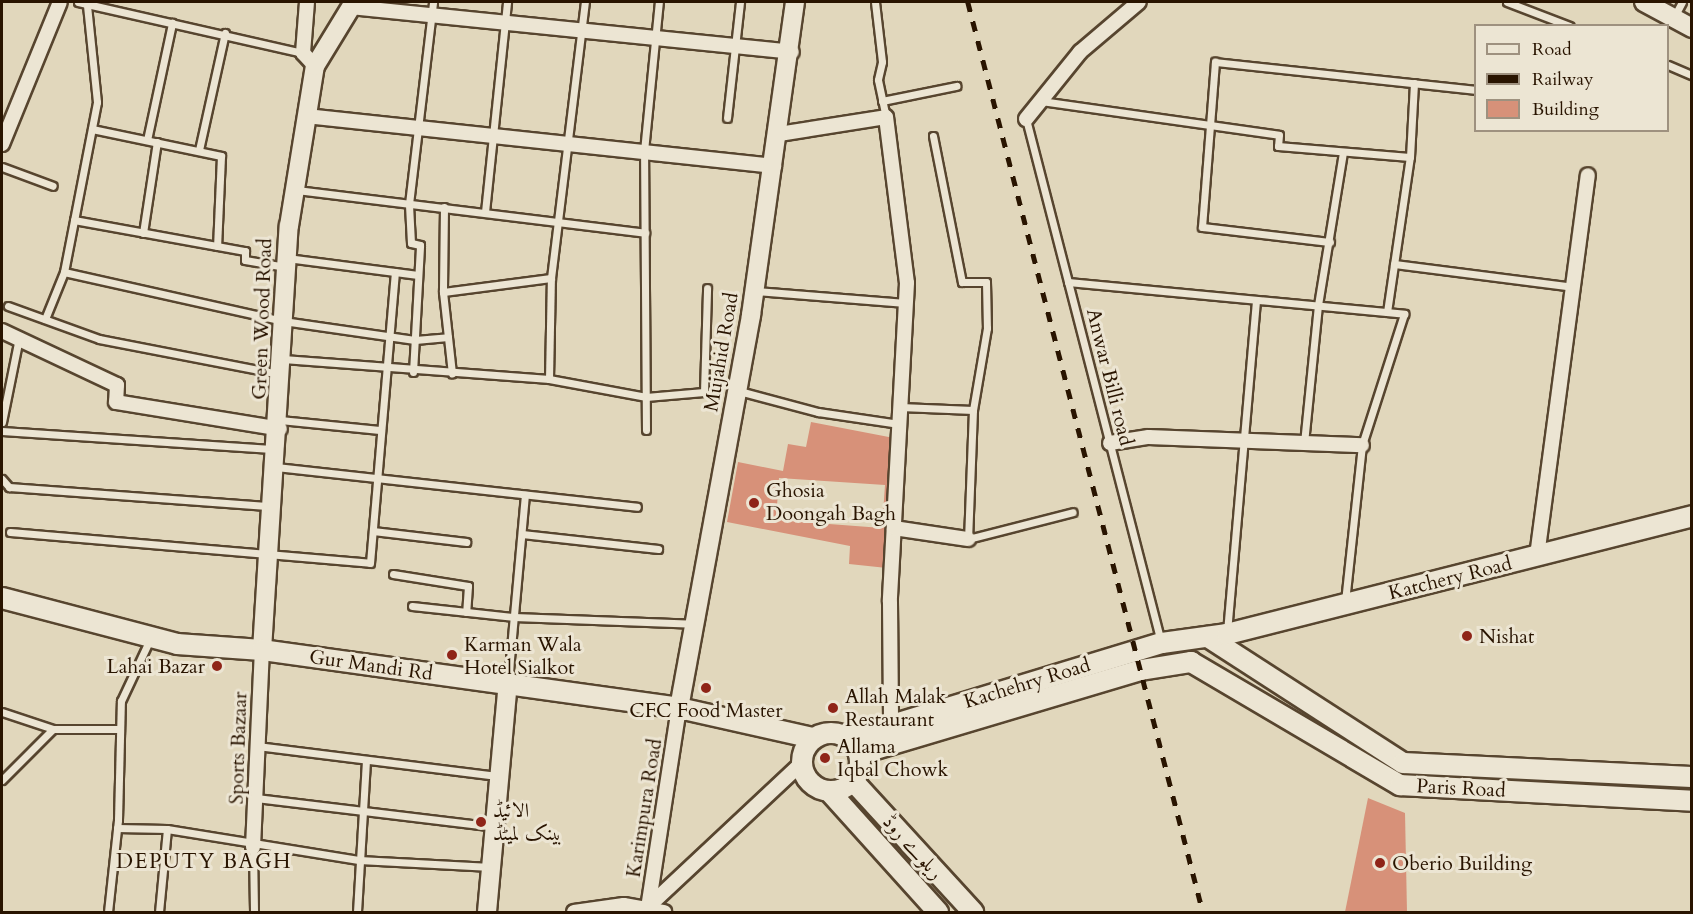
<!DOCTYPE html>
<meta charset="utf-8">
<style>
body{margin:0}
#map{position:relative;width:1693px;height:914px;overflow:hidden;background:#e1d7bc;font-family:Cardo,Amiri,serif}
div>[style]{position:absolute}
.building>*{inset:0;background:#d79179}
.roads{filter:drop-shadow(2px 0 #57452f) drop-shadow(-2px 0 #57452f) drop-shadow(0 2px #57452f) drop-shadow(0 -2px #57452f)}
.service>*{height:7px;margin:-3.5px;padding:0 3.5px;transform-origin:3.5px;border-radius:3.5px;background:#ece5d3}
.minor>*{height:14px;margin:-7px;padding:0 7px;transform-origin:7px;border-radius:7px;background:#ece5d3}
.tertiary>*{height:18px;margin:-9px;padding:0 9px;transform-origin:9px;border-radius:9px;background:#ece5d3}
.secondary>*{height:20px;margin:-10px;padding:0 10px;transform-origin:10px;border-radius:10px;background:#ece5d3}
.secondary>.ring{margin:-10px;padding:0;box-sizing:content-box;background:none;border:20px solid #ece5d3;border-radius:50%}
.rail>*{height:4.5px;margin-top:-2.25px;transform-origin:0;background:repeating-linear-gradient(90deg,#291400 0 10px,transparent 0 20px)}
.dots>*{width:16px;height:16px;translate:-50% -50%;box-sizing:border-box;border:3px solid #ece5d3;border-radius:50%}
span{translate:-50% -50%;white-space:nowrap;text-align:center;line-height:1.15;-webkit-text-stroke:6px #ece5d3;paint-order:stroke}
.street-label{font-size:20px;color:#291400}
.poi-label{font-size:20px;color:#291400}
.left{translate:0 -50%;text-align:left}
.right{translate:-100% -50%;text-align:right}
.neighbourhood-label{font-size:21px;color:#291400;letter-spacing:1.5px}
.frame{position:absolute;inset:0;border:3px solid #291400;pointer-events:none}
.legend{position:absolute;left:1474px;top:24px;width:195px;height:108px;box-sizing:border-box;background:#ece5d3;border:2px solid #9e917f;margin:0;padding:8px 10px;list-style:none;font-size:18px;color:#291400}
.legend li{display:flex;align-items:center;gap:12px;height:30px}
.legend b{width:30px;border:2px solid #9e917f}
</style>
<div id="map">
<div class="building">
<i style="clip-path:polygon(evenodd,811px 422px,894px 438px,887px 568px,849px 564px,850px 546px,727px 522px,738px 462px,783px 471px,788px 444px,806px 447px,811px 422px,779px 478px,885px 485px,882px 528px,776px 520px,779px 478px)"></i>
<i style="clip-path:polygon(1368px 798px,1405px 813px,1407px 912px,1345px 912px)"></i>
</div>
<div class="roads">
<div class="service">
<i style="left:78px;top:2px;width:231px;rotate:12.8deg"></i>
<i style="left:875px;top:2px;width:60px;rotate:83.3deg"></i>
<i style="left:882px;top:62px;width:18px;rotate:103deg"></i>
<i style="left:878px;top:80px;width:38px;rotate:78deg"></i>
<i style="left:1507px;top:2px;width:67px;rotate:20.9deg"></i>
<i style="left:1674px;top:17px;width:17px;rotate:-62deg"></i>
<i style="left:1668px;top:65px;width:26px;rotate:23deg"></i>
<i style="left:882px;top:101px;width:76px;rotate:-11.5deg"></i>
<i style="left:1041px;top:101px;width:240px;rotate:8.1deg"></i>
<i style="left:1279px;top:135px;width:11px;rotate:95deg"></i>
<i style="left:1278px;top:146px;width:132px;rotate:4.8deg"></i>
<i style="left:727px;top:118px;width:117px;rotate:-83.6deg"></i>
<i style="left:1026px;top:119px;width:540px;rotate:75.53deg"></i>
<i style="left:92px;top:129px;width:132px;rotate:11.8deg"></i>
<i style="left:221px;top:156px;width:90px;rotate:92.5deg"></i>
<i style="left:933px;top:136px;width:149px;rotate:78.8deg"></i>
<i style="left:962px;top:282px;width:24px"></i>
<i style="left:986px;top:282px;width:46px;rotate:88.8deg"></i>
<i style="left:987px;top:328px;width:83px;rotate:99.7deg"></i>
<i style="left:973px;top:410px;width:129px;rotate:92.2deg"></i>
<i style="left:968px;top:539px;width:108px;rotate:-14.4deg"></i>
<i style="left:147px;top:140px;width:120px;rotate:-77.9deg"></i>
<i style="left:199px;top:150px;width:120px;rotate:-77.5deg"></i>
<i style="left:2px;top:167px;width:54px;rotate:20.4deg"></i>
<i style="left:296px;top:190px;width:352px;rotate:7deg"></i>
<i style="left:444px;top:207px;width:85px;rotate:90.7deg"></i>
<i style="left:443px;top:292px;width:82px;rotate:83.7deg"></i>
<i style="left:485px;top:212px;width:211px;rotate:-84deg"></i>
<i style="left:74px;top:220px;width:174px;rotate:10.3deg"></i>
<i style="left:245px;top:251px;width:9px;rotate:90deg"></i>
<i style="left:245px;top:260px;width:41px;rotate:9.9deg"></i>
<i style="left:143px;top:233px;width:92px;rotate:-81.3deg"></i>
<i style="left:1330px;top:242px;width:129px;rotate:-173.3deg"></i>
<i style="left:1202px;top:227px;width:166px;rotate:-85.5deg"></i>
<i style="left:1215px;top:62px;width:262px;rotate:6.1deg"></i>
<i style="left:287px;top:258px;width:132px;rotate:7.4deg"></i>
<i style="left:1394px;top:264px;width:180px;rotate:7.3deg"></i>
<i style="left:64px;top:272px;width:224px;rotate:12.6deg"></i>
<i style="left:283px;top:321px;width:133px;rotate:8.2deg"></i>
<i style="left:415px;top:340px;width:33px;rotate:-5deg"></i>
<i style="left:1068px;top:282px;width:338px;rotate:5.4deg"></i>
<i style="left:1404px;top:314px;width:138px;rotate:107.8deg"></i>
<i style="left:1362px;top:445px;width:158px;rotate:96.2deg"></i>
<i style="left:756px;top:291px;width:150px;rotate:4.6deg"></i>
<i style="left:443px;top:292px;width:109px;rotate:-7.4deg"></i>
<i style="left:8px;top:306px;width:97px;rotate:19.9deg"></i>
<i style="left:99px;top:339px;width:183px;rotate:11deg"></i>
<i style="left:1387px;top:312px;width:157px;rotate:-81.6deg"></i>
<i style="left:1410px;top:157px;width:74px;rotate:-86.9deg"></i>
<i style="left:45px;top:319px;width:51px;rotate:-68deg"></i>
<i style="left:64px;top:272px;width:173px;rotate:-79deg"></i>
<i style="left:97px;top:102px;width:98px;rotate:-95.9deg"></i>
<i style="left:283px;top:359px;width:267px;rotate:4.3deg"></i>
<i style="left:549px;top:379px;width:99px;rotate:10.5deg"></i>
<i style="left:646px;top:397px;width:58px;rotate:-4.9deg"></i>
<i style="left:704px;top:392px;width:104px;rotate:-88.3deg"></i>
<i style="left:413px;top:372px;width:127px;rotate:-86.8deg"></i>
<i style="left:420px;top:245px;width:9px;rotate:-167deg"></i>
<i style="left:411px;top:243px;width:39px;rotate:-93deg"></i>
<i style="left:409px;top:204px;width:203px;rotate:-83.2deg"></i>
<i style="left:549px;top:379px;width:101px;rotate:-88.9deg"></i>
<i style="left:551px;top:278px;width:278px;rotate:-83deg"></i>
<i style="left:739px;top:391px;width:82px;rotate:14.9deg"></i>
<i style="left:818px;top:412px;width:82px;rotate:8.4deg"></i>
<i style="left:900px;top:407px;width:73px;rotate:2.4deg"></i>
<i style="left:280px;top:420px;width:100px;rotate:5.7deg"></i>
<i style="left:2px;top:422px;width:86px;rotate:-78.6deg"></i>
<i style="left:646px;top:430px;width:279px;rotate:-90.4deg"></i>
<i style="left:644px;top:151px;width:150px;rotate:-84.3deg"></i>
<i style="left:2px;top:431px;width:274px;rotate:3.8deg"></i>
<i style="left:1304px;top:443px;width:139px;rotate:-84.2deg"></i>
<i style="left:1318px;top:305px;width:155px;rotate:-80.7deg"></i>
<i style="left:276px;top:467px;width:363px;rotate:6.3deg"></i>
<i style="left:2px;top:479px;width:11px;rotate:49deg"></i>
<i style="left:9px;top:487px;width:262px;rotate:4.2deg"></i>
<i style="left:373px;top:531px;width:94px;rotate:6.7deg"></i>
<i style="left:10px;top:532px;width:361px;rotate:4.9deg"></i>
<i style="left:370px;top:563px;width:292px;rotate:-85.1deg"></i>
<i style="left:522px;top:534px;width:137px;rotate:6.3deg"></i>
<i style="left:393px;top:574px;width:76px;rotate:9.1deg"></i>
<i style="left:468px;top:586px;width:26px;rotate:94deg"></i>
<i style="left:412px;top:606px;width:103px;rotate:6.2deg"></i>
<i style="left:514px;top:617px;width:179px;rotate:2.2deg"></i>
<i style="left:1227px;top:632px;width:333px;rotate:-85deg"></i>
<i style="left:508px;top:681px;width:187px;rotate:-84.8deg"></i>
<i style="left:2px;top:712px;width:54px;rotate:18.4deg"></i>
<i style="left:257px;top:746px;width:242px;rotate:7.1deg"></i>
<i style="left:2px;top:780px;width:72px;rotate:-45deg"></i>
<i style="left:53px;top:729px;width:65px"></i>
<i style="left:256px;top:798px;width:240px;rotate:6.9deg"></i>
<i style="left:117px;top:828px;width:50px;rotate:1.1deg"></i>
<i style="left:167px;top:829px;width:194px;rotate:9.2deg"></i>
<i style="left:359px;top:860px;width:132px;rotate:3deg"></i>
<i style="left:253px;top:847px;width:65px;rotate:89.1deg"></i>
<i style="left:108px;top:912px;width:93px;rotate:-83.8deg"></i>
<i style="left:118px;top:820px;width:119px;rotate:-88.6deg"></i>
<i style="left:121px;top:701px;width:68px;rotate:-64.9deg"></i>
<i style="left:159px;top:912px;width:83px;rotate:-84.5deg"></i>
<i style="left:357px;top:912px;width:152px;rotate:-86.6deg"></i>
</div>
<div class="minor">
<i style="left:307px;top:2px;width:51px;rotate:94.5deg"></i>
<i style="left:303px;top:53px;width:18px;rotate:47deg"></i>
<i style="left:350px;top:7px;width:444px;rotate:5.8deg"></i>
<i style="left:306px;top:116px;width:471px;rotate:6.1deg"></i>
<i style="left:1026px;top:119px;width:86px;rotate:-51.1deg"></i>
<i style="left:1080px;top:52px;width:77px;rotate:-40.3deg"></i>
<i style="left:779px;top:134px;width:108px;rotate:-9deg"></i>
<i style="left:886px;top:117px;width:167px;rotate:82.8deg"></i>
<i style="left:907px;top:283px;width:319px;rotate:93.1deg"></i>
<i style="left:890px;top:602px;width:123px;rotate:89.5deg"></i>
<i style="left:2px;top:144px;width:153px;rotate:-67.8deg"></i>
<i style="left:2px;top:331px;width:127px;rotate:25.2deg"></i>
<i style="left:117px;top:385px;width:17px;rotate:93deg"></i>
<i style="left:116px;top:402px;width:166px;rotate:9.3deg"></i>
<i style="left:1110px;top:443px;width:39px;rotate:-9deg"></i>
<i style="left:1149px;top:437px;width:213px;rotate:2.2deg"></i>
<i style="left:894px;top:528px;width:75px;rotate:8.5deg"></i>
<i style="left:1537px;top:556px;width:384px;rotate:-82.4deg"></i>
<i style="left:253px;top:847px;width:197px;rotate:-87.4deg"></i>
<i style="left:649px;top:906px;width:208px;rotate:-43.1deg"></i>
<i style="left:648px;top:908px;width:202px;rotate:-81.2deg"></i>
<i style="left:574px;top:912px;width:50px;rotate:-8deg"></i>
<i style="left:624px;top:905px;width:41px;rotate:9.9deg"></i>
</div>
<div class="tertiary">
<i style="left:1644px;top:2px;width:55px;rotate:28.4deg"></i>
<i style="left:262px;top:650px;width:425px;rotate:-86.4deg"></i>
<i style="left:289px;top:226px;width:162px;rotate:-80.8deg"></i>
<i style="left:315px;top:66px;width:75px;rotate:-58.6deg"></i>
<i style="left:679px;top:708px;width:400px;rotate:-79.6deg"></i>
<i style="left:751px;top:315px;width:316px;rotate:-82deg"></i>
<i style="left:487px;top:912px;width:230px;rotate:-84.8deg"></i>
</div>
<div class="secondary">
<i style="left:2px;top:598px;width:181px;rotate:14.7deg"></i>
<i style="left:177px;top:644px;width:85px;rotate:4deg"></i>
<i style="left:262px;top:650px;width:421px;rotate:7.9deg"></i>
<i style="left:679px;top:708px;width:137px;rotate:12.6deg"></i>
<i style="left:1208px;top:637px;width:232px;rotate:32.9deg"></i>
<i style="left:1403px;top:763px;width:289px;rotate:2.8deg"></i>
<i class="ring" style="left:802px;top:733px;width:38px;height:38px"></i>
<i style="left:849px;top:738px;width:327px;rotate:-16.9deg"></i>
<i style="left:1162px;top:643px;width:66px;rotate:-7.9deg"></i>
<i style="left:1227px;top:634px;width:480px;rotate:-14.2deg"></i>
<i style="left:859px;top:754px;width:294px;rotate:-16.6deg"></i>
<i style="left:1141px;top:670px;width:51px;rotate:-9.1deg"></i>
<i style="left:1191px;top:662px;width:243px;rotate:30.5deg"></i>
<i style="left:1400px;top:785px;width:292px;rotate:3.1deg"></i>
<i style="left:853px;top:781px;width:178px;rotate:47.5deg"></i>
<i style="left:829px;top:791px;width:163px;rotate:48deg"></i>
</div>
</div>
<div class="rail">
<i style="left:968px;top:2px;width:940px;rotate:75.52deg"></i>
</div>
<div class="dots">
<i style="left:754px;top:503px;background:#8f2418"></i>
<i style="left:1467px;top:636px;background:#8f2418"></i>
<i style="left:452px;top:655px;background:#8f2418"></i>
<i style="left:217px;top:666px;background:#8f2418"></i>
<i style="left:706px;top:688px;background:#8f2418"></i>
<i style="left:833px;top:708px;background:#8f2418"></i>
<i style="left:825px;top:758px;background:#8f2418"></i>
<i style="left:481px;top:822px;background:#8f2418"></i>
<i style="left:1380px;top:863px;background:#8f2418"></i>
</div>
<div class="street-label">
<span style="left:262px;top:319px;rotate:-88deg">Green Wood Road</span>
<span style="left:721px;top:352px;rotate:-80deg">Mujahid Road</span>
<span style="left:1110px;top:377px;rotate:76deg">Anwar Billi road</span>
<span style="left:1450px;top:578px;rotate:-14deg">Katchery Road</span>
<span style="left:371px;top:665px;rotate:8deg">Gur Mandi Rd</span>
<span style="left:1027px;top:683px;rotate:-17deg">Kachehry Road</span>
<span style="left:238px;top:748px;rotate:-88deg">Sports Bazaar</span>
<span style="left:1461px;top:788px;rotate:3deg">Paris Road</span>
<span style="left:644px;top:808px;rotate:-81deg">Karimpura Road</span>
<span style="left:913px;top:847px;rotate:48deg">ریلوے روڈ</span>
</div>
<div class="poi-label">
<span class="left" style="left:766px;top:502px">Ghosia<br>Doongah Bagh</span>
<span class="left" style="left:1479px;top:636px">Nishat</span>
<span class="left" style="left:464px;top:656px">Karman Wala<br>Hotel Sialkot</span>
<span class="right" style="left:205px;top:666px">Lahai Bazar</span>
<span class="left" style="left:845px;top:708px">Allah Malak<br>Restaurant</span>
<span style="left:706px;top:710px">CFC Food Master</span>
<span class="left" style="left:837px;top:758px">Allama<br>Iqbal Chowk</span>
<span class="left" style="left:493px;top:822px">الائیڈ<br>بینک لمیٹڈ</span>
<span class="left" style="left:1392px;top:863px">Oberio Building</span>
</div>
<div class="neighbourhood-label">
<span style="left:204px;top:862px">DEPUTY BAGH</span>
</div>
<div class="frame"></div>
<ul class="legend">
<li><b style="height:8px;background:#ece5d3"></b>Road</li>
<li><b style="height:8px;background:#291400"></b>Railway</li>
<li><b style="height:16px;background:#d79179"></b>Building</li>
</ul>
</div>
